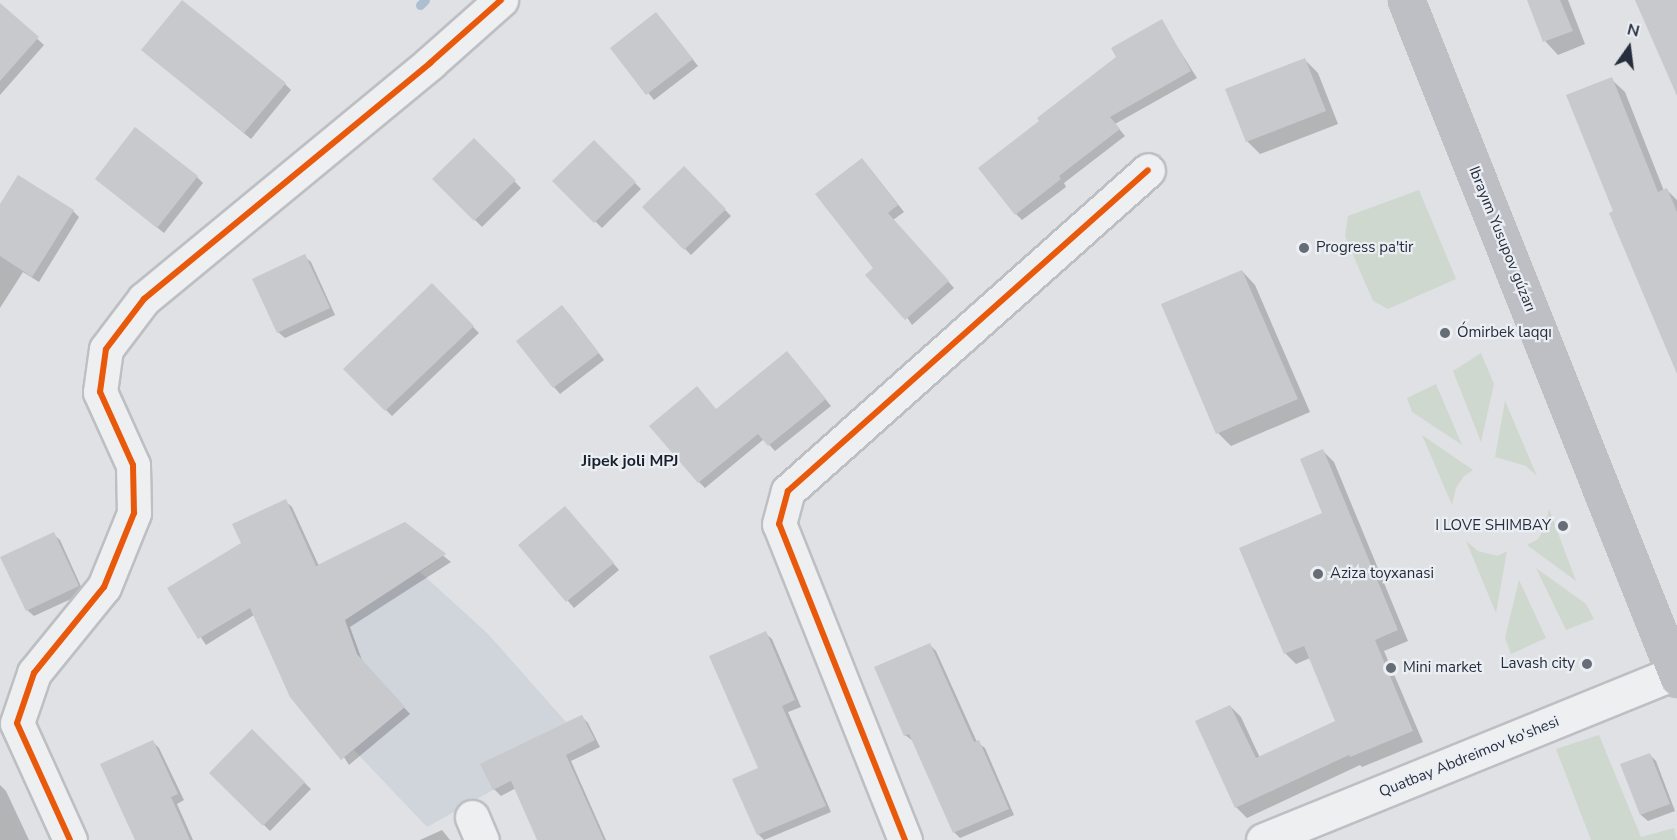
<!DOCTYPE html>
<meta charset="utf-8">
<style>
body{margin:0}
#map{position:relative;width:1677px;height:840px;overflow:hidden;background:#dfe1e4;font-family:"Nunito Sans",sans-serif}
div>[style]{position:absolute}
.built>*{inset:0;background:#d0d4db}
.green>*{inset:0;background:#cfd8cf}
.shadow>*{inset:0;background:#0003}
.stream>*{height:9px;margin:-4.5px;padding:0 4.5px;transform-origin:4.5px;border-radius:4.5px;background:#acbed0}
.building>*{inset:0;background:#c7c9cc}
.roads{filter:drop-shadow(2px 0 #bdbfc2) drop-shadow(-2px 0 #bdbfc2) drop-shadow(0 2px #bdbfc2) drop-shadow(0 -2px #bdbfc2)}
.minor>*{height:33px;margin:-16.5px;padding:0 16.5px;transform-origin:16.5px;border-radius:16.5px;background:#eeeff1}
.secondary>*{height:33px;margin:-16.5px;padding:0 16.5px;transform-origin:16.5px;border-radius:16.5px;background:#bdbfc4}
.cycleway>*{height:6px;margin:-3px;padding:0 3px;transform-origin:3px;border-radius:3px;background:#e8590c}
.dots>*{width:16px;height:16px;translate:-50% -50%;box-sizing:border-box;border:3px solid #ebeff4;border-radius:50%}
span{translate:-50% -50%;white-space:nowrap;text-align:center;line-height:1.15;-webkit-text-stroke:4.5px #ebeff4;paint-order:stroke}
.street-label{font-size:15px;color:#262e3d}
.poi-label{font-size:15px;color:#262e3d}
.left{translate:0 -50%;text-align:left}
.right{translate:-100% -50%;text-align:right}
.neighbourhood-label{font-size:16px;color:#18202d;font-weight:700}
.north{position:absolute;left:1599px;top:18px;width:60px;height:60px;-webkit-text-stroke:4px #ebeff4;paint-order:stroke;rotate:14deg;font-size:16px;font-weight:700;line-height:24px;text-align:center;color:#262e3d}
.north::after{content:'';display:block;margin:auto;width:21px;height:27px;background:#262e3d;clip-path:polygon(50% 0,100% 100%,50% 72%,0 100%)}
</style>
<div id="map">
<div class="built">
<i style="clip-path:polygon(405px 522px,446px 554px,420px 572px,488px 634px,566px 722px,582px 715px,595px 740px,493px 790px,427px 827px,354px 750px,341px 760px,290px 697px,248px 599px)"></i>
</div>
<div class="green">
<i style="clip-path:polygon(1419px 190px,1456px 279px,1388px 309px,1373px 301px,1345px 236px,1348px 216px)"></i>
<i style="clip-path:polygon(1481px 353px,1494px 384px,1481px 442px,1453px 371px)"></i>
<i style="clip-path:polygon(1436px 384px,1462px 445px,1412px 412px,1407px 398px)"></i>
<i style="clip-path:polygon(1505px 401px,1537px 476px,1526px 466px,1495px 457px)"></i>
<i style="clip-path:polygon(1422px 435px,1473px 470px,1464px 476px,1456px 488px,1452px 505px)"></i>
<i style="clip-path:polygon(1549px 509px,1576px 581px,1527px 545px,1538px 539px,1545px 527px)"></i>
<i style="clip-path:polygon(1466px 541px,1478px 551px,1498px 556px,1507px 551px,1496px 613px)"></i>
<i style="clip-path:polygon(1536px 568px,1586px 604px,1594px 619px,1566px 630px)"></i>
<i style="clip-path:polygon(1519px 580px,1546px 638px,1511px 654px,1505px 638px)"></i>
<i style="clip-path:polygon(1599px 735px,1641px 837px,1674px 828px,1677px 840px,1591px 840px,1556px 749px)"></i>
</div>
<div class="shadow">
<i style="clip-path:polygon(1528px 0,1568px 0,1585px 44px,1558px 55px,1545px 41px)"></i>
<i style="clip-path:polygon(0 5px,44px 45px,0 95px)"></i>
<i style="clip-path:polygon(662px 20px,698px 66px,654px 100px,612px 48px)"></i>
<i style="clip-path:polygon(1161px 21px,1197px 78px,1115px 124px,1125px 136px,1064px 183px,1066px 187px,1022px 220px,1016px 214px,1041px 121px)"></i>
<i style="clip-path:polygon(150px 56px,285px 84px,291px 90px,251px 139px)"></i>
<i style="clip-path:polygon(1305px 60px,1318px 73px,1338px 124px,1260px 154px,1247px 141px)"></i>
<i style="clip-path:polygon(1611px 79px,1625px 92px,1664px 191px,1667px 190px,1677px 200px,1677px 370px,1615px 212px)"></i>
<i style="clip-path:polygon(474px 140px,521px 188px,482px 227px,434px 179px)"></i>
<i style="clip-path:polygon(594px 142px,641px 189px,602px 228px,554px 181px)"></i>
<i style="clip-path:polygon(868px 166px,904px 212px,893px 220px,954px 288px,912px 325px,875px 268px)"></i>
<i style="clip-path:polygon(684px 168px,731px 216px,691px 255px,644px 207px)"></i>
<i style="clip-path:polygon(197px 177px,203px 183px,164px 233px,97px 179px)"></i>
<i style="clip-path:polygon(0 207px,73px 211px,79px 217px,39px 282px,23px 272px,0 308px)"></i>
<i style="clip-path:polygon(304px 256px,311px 262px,335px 315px,285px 338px,278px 332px)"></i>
<i style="clip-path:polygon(1242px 271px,1255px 285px,1310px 412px,1231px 446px,1218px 433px)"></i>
<i style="clip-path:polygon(432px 285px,479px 333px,392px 416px,345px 369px)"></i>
<i style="clip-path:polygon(569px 314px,604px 360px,560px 394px,554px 387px)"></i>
<i style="clip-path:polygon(793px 359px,831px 406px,775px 451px,764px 439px,705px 488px,699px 482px,716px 410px)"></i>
<i style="clip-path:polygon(1323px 451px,1334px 462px,1408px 641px,1384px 651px,1423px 742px,1362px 767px,1360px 765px,1247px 818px,1236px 807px,1230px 706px,1241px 717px,1260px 758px,1337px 722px,1310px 658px,1296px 664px,1285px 653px,1324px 514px)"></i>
<i style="clip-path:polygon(285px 501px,292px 507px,319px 566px,404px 524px,451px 562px,350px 627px,363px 663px,410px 714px,349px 765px,254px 615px,206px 645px,169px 589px,243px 544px)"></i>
<i style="clip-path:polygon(571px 514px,619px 570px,574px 608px,520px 545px)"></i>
<i style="clip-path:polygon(53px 534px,60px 540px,84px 593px,34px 616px,27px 610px)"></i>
<i style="clip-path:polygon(765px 633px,772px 639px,801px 707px,788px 712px,831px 812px,764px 840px,758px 834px)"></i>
<i style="clip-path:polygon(930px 645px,936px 651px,977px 742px,985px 748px,1014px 815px,960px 838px,954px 832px,913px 741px,905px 735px)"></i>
<i style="clip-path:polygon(582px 717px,588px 723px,600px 747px,571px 761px,606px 840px,540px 840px,516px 788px,501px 796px,494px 789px)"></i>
<i style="clip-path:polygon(252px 732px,311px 789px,270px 831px,211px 773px)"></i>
<i style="clip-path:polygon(152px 741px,159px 748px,184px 800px,177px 804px,193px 840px,137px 840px)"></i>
<i style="clip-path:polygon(1650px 755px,1656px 761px,1675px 811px,1648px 821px,1641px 815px,1622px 765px)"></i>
<i style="clip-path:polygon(0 785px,6px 791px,29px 840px,0 840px)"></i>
<i style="clip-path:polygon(442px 830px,450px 840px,420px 840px)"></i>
</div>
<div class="stream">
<i style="left:420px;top:5px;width:7px;rotate:-45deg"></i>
</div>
<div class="building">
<i style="clip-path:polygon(182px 0,286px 83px,244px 133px,141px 50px)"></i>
<i style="clip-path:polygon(1527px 0,1560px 0,1573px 31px,1543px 42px)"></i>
<i style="clip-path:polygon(1635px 0,1677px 0,1677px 96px)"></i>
<i style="clip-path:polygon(0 3px,39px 37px,0 81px)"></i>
<i style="clip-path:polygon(656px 12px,693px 59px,646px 95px,610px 48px)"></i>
<i style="clip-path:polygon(1162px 19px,1191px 71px,1110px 117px,1120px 129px,1059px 176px,1061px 179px,1015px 215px,978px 168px,1039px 121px,1037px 118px,1116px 57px,1111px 48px)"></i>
<i style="clip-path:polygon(1305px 58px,1326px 111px,1246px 142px,1225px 89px)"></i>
<i style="clip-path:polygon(1612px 77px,1658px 192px,1667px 188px,1677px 212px,1677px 374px,1609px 213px,1613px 211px,1566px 95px)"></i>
<i style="clip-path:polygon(135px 127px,198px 176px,157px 228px,95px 179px)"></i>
<i style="clip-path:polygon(474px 138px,516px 180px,474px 221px,432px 179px)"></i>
<i style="clip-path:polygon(594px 140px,636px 182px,594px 223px,552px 181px)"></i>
<i style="clip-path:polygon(862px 158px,898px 205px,888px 213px,949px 281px,905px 320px,865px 275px,873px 268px,815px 194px)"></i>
<i style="clip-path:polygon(684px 166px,726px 209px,684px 250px,642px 207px)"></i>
<i style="clip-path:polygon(18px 175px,74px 210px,32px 277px,0 256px,0 204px)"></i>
<i style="clip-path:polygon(305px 254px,330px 308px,277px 333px,252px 279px)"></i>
<i style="clip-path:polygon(1242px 270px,1298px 399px,1216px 434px,1161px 304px)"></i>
<i style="clip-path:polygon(432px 283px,474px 326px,385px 411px,343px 369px)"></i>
<i style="clip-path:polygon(562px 305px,599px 353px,553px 388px,516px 341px)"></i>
<i style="clip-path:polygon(787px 351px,826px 399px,768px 446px,758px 434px,698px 483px,649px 426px,697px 386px,716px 409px)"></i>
<i style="clip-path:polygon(1323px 449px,1398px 630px,1375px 640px,1413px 731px,1350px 757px,1349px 755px,1235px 808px,1195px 721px,1230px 705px,1256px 758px,1335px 721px,1304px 646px,1284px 654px,1239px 548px,1322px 513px,1300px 459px)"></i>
<i style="clip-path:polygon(286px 499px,316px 566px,405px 522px,446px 554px,345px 620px,357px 654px,405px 707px,341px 760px,290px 697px,250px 608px,198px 639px,167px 588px,241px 543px,232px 524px)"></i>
<i style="clip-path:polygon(565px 506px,614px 563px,566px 602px,518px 545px)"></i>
<i style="clip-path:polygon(54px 532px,79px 586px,26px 611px,0 557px)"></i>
<i style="clip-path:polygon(766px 631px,795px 700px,782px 706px,826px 806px,757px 835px,732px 779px,758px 768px,709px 656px)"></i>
<i style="clip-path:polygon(930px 643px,974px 742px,979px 740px,1009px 809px,953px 833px,909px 734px,904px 736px,874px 667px)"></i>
<i style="clip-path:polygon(582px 715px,595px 740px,566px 755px,604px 840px,537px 840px,511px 781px,493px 790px,480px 764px)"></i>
<i style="clip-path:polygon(252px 729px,305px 782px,263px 826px,209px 773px)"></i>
<i style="clip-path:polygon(153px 740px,178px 794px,171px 797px,190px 840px,135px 840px,100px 764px)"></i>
<i style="clip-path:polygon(1650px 753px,1670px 804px,1640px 815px,1620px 764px)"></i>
</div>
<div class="roads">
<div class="minor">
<i style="left:472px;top:817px;width:25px;rotate:67deg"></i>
<i style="left:70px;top:840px;width:128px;rotate:-114.4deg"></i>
<i style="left:17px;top:723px;width:53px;rotate:-71.2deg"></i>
<i style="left:34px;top:673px;width:111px;rotate:-50.9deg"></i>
<i style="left:104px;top:587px;width:80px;rotate:-67.9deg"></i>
<i style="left:134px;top:513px;width:48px;rotate:-91.2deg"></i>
<i style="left:133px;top:465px;width:80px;rotate:-114.3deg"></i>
<i style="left:100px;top:392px;width:43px;rotate:-82.1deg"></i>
<i style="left:106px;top:349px;width:63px;rotate:-52.8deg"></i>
<i style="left:144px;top:299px;width:371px;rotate:-39.5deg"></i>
<i style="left:430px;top:63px;width:95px;rotate:-41.6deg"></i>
<i style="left:905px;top:840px;width:340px;rotate:-111.7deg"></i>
<i style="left:779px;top:524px;width:34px;rotate:-75deg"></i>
<i style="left:788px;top:491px;width:482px;rotate:-41.7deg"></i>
<i style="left:1263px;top:840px;width:445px;rotate:-22.1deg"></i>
</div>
<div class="secondary">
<i style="left:1406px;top:0;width:731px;rotate:68.24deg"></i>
</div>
</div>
<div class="cycleway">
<i style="left:70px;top:840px;width:128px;rotate:-114.4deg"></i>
<i style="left:17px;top:723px;width:53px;rotate:-71.2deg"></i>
<i style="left:34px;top:673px;width:111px;rotate:-50.9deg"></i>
<i style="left:104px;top:587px;width:80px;rotate:-67.9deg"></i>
<i style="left:134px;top:513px;width:48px;rotate:-91.2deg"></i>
<i style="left:133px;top:465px;width:80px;rotate:-114.3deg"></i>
<i style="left:100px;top:392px;width:43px;rotate:-82.1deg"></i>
<i style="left:106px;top:349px;width:63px;rotate:-52.8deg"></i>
<i style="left:144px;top:299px;width:371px;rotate:-39.5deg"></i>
<i style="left:430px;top:63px;width:95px;rotate:-41.6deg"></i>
<i style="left:905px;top:840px;width:340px;rotate:-111.7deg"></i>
<i style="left:779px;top:524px;width:34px;rotate:-75deg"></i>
<i style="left:788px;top:491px;width:482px;rotate:-41.7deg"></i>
</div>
<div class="dots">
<i style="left:1304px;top:248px;background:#676d77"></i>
<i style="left:1445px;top:333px;background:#676d77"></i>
<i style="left:1563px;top:526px;background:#676d77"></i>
<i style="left:1318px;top:574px;background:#676d77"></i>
<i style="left:1587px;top:664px;background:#676d77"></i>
<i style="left:1391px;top:668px;background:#676d77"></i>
</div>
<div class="street-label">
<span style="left:1502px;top:239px;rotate:68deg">Ibrayım Yusupov gúzarı</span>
<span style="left:1469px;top:757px;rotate:-22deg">Quatbay Abdreimov ko'shesi</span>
</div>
<div class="poi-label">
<span class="left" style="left:1316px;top:248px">Progress pa'tir</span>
<span class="left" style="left:1457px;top:333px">Ómirbek laqqı</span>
<span class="right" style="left:1551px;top:526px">I LOVE SHIMBAY</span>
<span class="left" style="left:1330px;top:574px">Aziza toyxanasi</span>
<span class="right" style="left:1575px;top:664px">Lavash city</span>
<span class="left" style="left:1403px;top:668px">Mini market</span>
</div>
<div class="neighbourhood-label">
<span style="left:630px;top:461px">Jipek joli MPJ</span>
</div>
<div class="north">N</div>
</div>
